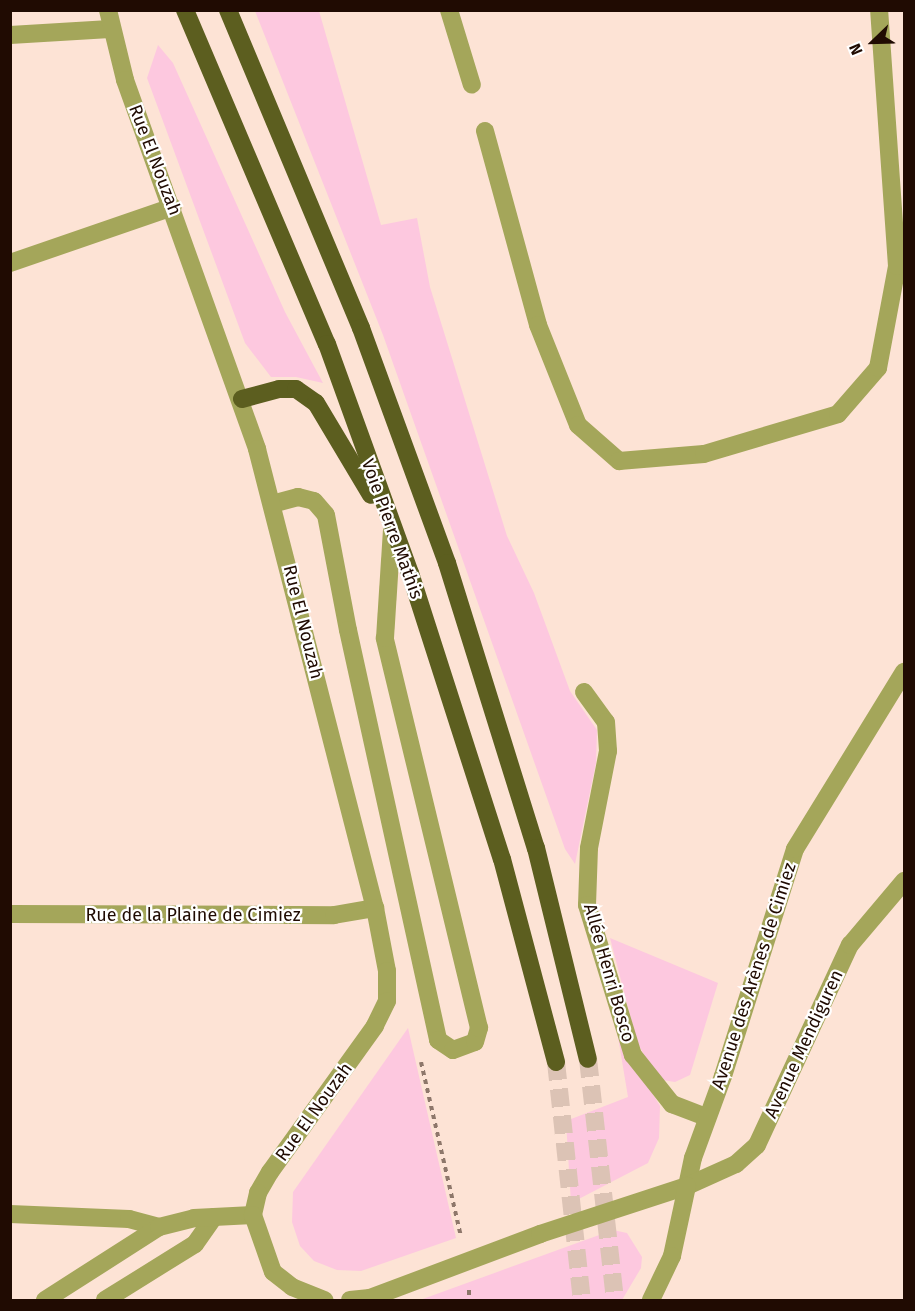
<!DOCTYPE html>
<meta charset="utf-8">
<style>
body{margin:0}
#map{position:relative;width:915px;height:1311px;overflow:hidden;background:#fde3d5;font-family:"Fira Sans",sans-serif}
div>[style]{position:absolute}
.green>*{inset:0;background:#fdc8df}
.trunk-tunnel>*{height:18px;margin-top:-9px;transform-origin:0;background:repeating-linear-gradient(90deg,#dcc3b5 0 18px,transparent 0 27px)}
.path>*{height:4px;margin-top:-2px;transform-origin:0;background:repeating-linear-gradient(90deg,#8e776b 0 4.5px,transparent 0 9px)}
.service>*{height:18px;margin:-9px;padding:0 9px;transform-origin:9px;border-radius:9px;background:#a4a65a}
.minor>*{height:18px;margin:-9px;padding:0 9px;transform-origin:9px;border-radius:9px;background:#a4a65a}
.tertiary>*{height:18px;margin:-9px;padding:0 9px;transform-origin:9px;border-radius:9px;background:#a4a65a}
.trunk>*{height:18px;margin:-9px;padding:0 9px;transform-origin:9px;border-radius:9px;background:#5c5e1f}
span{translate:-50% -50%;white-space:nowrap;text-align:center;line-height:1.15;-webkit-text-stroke:4.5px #fff;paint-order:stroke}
.street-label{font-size:18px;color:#200b02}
.frame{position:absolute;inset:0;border:12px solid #200b02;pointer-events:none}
.north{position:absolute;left:843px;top:12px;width:60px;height:60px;-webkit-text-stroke:4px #fff;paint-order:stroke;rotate:247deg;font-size:16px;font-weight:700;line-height:24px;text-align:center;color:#200b02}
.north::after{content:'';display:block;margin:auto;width:21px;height:27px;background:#200b02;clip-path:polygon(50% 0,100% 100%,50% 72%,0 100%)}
</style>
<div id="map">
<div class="green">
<i style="clip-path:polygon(255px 11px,319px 11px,381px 225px,417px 218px,430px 287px,507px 536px,534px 593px,570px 691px,597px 730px,596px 763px,575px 864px,565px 849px,383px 335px)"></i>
<i style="clip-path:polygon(158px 45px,173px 63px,285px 312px,323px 383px,296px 377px,271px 377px,245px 343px,147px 78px)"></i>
<i style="clip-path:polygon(610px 938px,718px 983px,690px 1075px,675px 1082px,662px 1080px,652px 1070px,637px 1042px)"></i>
<i style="clip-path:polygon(408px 1028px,456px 1238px,361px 1271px,337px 1270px,314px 1261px,300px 1246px,292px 1222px,293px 1192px)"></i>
<i style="clip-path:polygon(618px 1037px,660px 1106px,659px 1138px,648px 1163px,571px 1203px,566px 1121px,628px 1097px)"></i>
<i style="clip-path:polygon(613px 1230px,627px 1233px,642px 1257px,641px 1268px,622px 1300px,420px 1300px)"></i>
</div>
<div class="trunk-tunnel">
<i style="left:588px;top:1059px;width:243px;rotate:83.6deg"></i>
<i style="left:556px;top:1062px;width:239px;rotate:83.8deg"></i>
</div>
<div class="path">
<i style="left:421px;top:1062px;width:179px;rotate:77.1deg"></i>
<i style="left:469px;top:1290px;width:10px;rotate:90deg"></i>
</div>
<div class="service">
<i style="left:449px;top:10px;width:78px;rotate:73deg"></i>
<i style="left:485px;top:131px;width:201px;rotate:74.7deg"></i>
<i style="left:538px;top:325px;width:108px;rotate:68.2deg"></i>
<i style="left:578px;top:425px;width:55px;rotate:41.3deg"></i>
<i style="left:619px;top:461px;width:85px;rotate:-4.7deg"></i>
<i style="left:704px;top:454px;width:140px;rotate:-16.6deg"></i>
<i style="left:838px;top:414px;width:61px;rotate:-49deg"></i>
<i style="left:878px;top:368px;width:104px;rotate:-79.4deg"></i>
<i style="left:897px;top:266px;width:257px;rotate:-94deg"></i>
<i style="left:10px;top:263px;width:172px;rotate:-19deg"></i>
<i style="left:272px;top:504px;width:27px;rotate:-15deg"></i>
<i style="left:298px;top:497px;width:16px;rotate:14deg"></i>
<i style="left:314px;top:501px;width:18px;rotate:49deg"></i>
<i style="left:326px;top:515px;width:117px;rotate:79.2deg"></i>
<i style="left:348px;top:630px;width:420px;rotate:77.6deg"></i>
<i style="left:438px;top:1040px;width:18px;rotate:34deg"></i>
<i style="left:453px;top:1050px;width:23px;rotate:-20deg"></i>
<i style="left:475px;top:1042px;width:15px;rotate:-74deg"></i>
<i style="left:479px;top:1028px;width:401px;rotate:-103.6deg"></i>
<i style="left:385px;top:638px;width:109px;rotate:-86.3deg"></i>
<i style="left:105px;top:1300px;width:106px;rotate:-31.9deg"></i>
<i style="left:195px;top:1244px;width:33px;rotate:-55deg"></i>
</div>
<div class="minor">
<i style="left:10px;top:35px;width:100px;rotate:-3.4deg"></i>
<i style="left:584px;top:692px;width:37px;rotate:54deg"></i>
<i style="left:606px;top:722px;width:29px;rotate:86deg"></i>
<i style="left:608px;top:751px;width:99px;rotate:101.1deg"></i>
<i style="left:589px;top:848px;width:57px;rotate:92deg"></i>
<i style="left:587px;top:905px;width:157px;rotate:73deg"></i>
<i style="left:633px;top:1055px;width:63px;rotate:51.5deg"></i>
<i style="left:672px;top:1104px;width:36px;rotate:21deg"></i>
<i style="left:10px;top:914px;width:324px;rotate:0.2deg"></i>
<i style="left:334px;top:915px;width:42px;rotate:-9.7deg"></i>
<i style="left:687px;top:1186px;width:29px;rotate:-78deg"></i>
<i style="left:693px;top:1158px;width:87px;rotate:-69.9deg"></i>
<i style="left:723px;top:1076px;width:238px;rotate:-72.4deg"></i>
<i style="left:795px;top:849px;width:208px;rotate:-58.4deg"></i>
<i style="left:687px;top:1186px;width:54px;rotate:-24.2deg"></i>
<i style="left:736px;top:1164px;width:28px;rotate:-42deg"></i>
<i style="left:757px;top:1145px;width:221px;rotate:-65.1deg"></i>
<i style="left:850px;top:945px;width:84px;rotate:-49.8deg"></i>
<i style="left:10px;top:1214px;width:119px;rotate:2.4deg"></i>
<i style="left:129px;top:1219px;width:31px;rotate:15deg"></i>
<i style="left:45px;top:1300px;width:135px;rotate:-32.6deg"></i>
<i style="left:159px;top:1227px;width:36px;rotate:-14deg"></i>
<i style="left:194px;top:1218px;width:59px;rotate:-2.9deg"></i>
</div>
<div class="tertiary">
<i style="left:108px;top:10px;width:72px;rotate:76.3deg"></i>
<i style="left:125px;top:80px;width:392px;rotate:70.3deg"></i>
<i style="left:257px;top:449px;width:474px;rotate:75.6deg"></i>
<i style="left:375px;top:908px;width:64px;rotate:79.2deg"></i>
<i style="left:387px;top:971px;width:30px;rotate:90deg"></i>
<i style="left:387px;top:1001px;width:28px;rotate:116deg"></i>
<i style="left:375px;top:1026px;width:180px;rotate:125.7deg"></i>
<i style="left:270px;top:1172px;width:24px;rotate:120deg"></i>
<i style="left:258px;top:1193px;width:23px;rotate:103deg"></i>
<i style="left:253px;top:1215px;width:60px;rotate:70.7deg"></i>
<i style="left:273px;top:1272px;width:24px;rotate:38deg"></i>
<i style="left:292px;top:1287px;width:35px;rotate:22deg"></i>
<i style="left:350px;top:1300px;width:20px;rotate:-6deg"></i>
<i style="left:370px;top:1298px;width:182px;rotate:-20.6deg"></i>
<i style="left:540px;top:1234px;width:155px;rotate:-18.1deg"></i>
<i style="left:687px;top:1186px;width:72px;rotate:102.1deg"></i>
<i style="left:672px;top:1256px;width:49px;rotate:115.5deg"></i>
</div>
<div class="trunk">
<i style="left:185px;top:10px;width:363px;rotate:67deg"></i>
<i style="left:327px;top:344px;width:244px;rotate:70.1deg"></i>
<i style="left:410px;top:573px;width:300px;rotate:72.2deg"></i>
<i style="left:502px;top:859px;width:210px;rotate:75.1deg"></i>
<i style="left:228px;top:10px;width:345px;rotate:67.3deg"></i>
<i style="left:361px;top:328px;width:250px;rotate:69.9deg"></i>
<i style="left:447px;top:563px;width:299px;rotate:72.7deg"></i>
<i style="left:536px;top:848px;width:217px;rotate:76.2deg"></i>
<i style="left:242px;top:399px;width:38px;rotate:-15deg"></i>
<i style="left:279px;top:389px;width:17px"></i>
<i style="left:296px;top:389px;width:24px;rotate:35deg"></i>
<i style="left:316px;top:403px;width:107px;rotate:59.1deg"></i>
</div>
<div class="street-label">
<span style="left:155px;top:160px;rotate:69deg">Rue El Nouzah</span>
<span style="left:392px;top:529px;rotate:70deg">Voie Pierre Mathis</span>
<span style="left:303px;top:622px;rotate:76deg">Rue El Nouzah</span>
<span style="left:193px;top:915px">Rue de la Plaine de Cimiez</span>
<span style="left:609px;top:973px;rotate:74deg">Allée Henri Bosco</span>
<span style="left:754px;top:976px;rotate:-72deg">Avenue des Arènes de Cimiez</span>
<span style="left:804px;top:1044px;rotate:-65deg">Avenue Mendiguren</span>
<span style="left:314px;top:1112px;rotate:-54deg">Rue El Nouzah</span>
</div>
<div class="frame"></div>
<div class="north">N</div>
</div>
